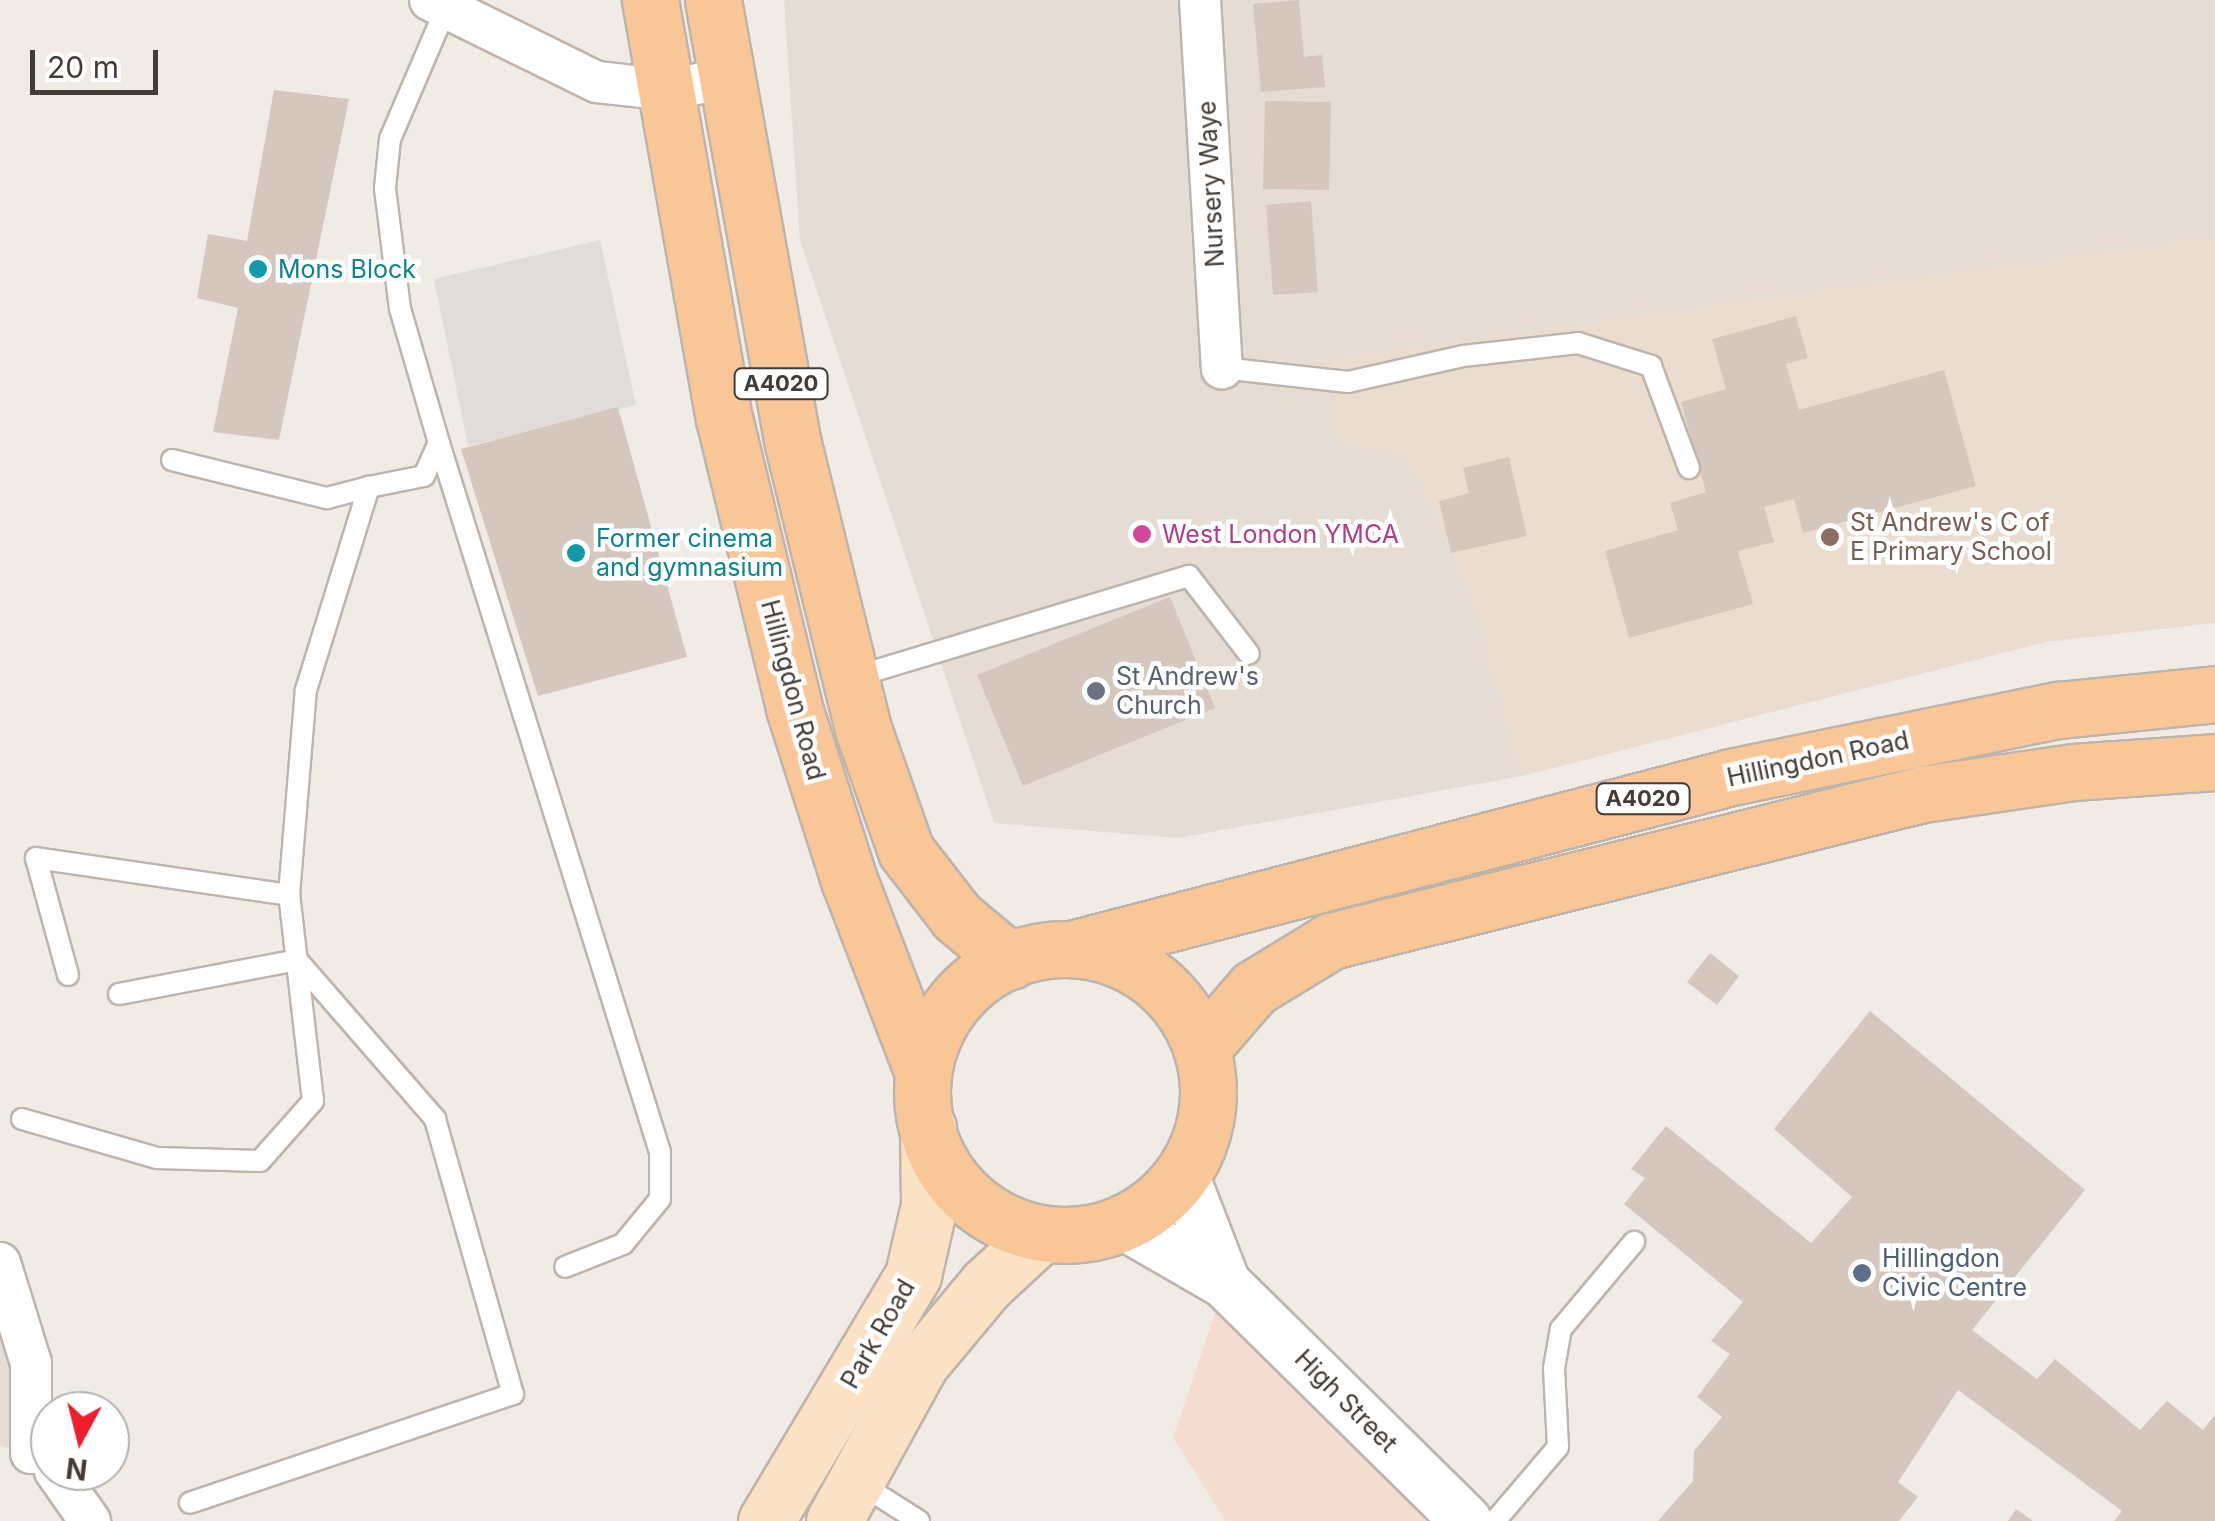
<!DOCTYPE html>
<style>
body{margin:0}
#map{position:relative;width:2215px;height:1521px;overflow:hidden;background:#f1ebe5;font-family:Inter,sans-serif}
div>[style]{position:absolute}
.residential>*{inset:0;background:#e5dcd3}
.commercial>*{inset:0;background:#f3ddd1}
.education>*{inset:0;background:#eaddcf}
.parking>*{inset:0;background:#dfdcda}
.building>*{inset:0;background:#d5c7be}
.roads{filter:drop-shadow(2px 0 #bfb4ab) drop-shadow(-2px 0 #bfb4ab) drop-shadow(0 2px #bfb4ab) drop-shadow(0 -2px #bfb4ab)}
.service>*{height:20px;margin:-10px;padding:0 10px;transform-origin:10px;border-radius:10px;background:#fff}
.minor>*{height:40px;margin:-20px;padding:0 20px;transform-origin:20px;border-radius:20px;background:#fff}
.tertiary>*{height:50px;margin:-25px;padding:0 25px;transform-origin:25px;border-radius:25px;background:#fff}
.secondary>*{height:55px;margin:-27.5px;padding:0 27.5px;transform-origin:27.5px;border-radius:27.5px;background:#fbe2c5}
.primary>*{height:55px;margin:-27.5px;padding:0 27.5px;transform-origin:27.5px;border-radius:27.5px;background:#f9c797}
.primary>.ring{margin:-27.5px;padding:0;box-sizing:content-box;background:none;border:55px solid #f9c797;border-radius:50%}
.dots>*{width:28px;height:28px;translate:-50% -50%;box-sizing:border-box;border:5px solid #fff;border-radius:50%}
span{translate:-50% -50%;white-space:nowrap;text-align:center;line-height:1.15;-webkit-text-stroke:9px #fff;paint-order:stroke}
.shield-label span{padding:2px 8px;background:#fff;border:2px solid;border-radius:8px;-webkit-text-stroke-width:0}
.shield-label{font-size:22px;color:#433b35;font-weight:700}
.street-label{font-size:25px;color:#433b35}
.culture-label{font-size:25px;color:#0d838f}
.left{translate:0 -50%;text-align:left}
.education-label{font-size:25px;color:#785e54}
.hotel-label{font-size:25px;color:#b23c85}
.worship-label{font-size:25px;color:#5b616d}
.service-label{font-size:25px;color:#4e5e75}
.north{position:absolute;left:30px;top:1391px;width:100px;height:100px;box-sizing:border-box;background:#fff;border:2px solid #b4b1ae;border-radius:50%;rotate:187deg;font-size:28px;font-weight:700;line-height:40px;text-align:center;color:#433b35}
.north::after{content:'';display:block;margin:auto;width:35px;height:45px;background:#ee1f2d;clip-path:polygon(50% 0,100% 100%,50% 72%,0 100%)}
.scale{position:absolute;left:30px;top:50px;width:128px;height:45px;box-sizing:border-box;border:5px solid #433b35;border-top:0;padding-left:12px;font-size:30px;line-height:35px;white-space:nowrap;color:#433b35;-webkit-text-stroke:8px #fff;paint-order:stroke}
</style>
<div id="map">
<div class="residential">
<i style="clip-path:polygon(784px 0,2215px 0,2215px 238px,1269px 367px,1335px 390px,1339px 443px,1403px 454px,1417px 474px,1474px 601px,1522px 776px,1178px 838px,994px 823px,800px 240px)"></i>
<i style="clip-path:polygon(0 1275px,29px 1452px,0 1446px)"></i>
</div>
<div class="commercial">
<i style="clip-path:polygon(1225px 1283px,1469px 1521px,1226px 1521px,1173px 1438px)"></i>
</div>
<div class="education">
<i style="clip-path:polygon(2215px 238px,2215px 623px,2046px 642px,1522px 776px,1474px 601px,1417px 474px,1403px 454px,1339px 443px,1335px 390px,1282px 389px,1268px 367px)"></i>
</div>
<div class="parking">
<i style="clip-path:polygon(600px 240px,636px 405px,468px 446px,434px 279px)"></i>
</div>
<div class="building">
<i style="clip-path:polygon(1299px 0,1304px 57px,1322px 55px,1325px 87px,1261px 92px,1253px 4px)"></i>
<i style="clip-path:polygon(274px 90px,349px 99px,279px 440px,213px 432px,238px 308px,197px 298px,208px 234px,247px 241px)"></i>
<i style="clip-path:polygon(1265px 101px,1331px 102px,1329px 190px,1263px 189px)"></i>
<i style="clip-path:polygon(1311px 201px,1318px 292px,1273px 295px,1266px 205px)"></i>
<i style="clip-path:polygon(1796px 316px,1808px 358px,1786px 364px,1799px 410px,1944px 370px,1976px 486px,1803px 533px,1794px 499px,1764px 507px,1774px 542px,1738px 551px,1753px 604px,1629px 638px,1605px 551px,1678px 530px,1670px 503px,1706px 492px,1681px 402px,1726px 389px,1712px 339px)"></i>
<i style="clip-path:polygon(618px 407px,687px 657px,538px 696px,461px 449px)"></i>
<i style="clip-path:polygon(1509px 457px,1527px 536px,1451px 553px,1439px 501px,1469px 493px,1463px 468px)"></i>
<i style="clip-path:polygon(1170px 597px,1215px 708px,1023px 786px,977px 675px)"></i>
<i style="clip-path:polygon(1710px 953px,1739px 976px,1717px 1005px,1687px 982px)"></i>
<i style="clip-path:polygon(1870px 1011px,2085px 1190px,1972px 1330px,2037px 1379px,2055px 1359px,2140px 1430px,2167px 1401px,2203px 1430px,2215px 1415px,2215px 1521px,2114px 1521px,2122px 1511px,1958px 1390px,1898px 1482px,1918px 1497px,1899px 1521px,1658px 1521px,1693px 1481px,1694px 1451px,1722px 1417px,1697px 1397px,1730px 1354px,1711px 1341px,1743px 1302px,1624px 1204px,1645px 1178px,1631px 1169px,1666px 1126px,1811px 1243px,1852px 1197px,1774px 1129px)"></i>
<i style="clip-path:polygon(2016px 1509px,2033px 1521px,2008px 1521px)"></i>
</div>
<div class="roads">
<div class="service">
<i style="left:1222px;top:368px;width:127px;rotate:6.3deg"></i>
<i style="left:1348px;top:382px;width:118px;rotate:-12.7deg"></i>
<i style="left:1463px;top:356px;width:116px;rotate:-6.4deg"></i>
<i style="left:1578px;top:343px;width:77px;rotate:17.5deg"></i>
<i style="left:1651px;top:366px;width:109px;rotate:69.6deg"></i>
<i style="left:439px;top:443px;width:743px;rotate:72.69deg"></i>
<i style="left:660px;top:1152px;width:47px;rotate:90deg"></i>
<i style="left:660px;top:1199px;width:58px;rotate:129.4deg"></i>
<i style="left:623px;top:1244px;width:62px;rotate:158.4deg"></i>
<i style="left:172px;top:460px;width:160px;rotate:13.8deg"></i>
<i style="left:327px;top:498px;width:43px;rotate:-14.7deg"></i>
<i style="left:854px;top:677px;width:350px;rotate:-16.8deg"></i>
<i style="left:1189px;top:576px;width:98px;rotate:52.4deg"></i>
<i style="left:68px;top:975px;width:121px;rotate:-105.3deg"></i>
<i style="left:36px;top:858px;width:256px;rotate:8.3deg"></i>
<i style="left:119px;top:994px;width:181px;rotate:-10.8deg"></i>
<i style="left:297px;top:960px;width:211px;rotate:49deg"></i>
<i style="left:435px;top:1119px;width:286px;rotate:74.2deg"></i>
<i style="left:513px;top:1394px;width:341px;rotate:161.4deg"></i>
<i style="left:22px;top:1119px;width:141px;rotate:16.1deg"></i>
<i style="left:157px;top:1158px;width:103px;rotate:1.7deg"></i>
<i style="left:260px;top:1161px;width:80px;rotate:-48.5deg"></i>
<i style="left:313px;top:1101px;width:207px;rotate:-96.6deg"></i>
<i style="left:289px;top:895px;width:206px;rotate:-85.3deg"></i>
<i style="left:306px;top:690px;width:213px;rotate:-72.8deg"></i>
<i style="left:369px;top:487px;width:56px;rotate:-11.3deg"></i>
<i style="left:424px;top:476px;width:36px;rotate:-66deg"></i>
<i style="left:439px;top:443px;width:140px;rotate:-106.2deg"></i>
<i style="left:400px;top:309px;width:122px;rotate:-97.1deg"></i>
<i style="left:385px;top:188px;width:49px;rotate:-84.2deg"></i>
<i style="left:390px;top:139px;width:145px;rotate:-66.8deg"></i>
<i style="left:859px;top:1483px;width:71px;rotate:32.3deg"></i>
<i style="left:1495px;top:1521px;width:97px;rotate:-49.6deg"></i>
<i style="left:1558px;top:1447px;width:79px;rotate:-92.9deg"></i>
<i style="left:1554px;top:1368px;width:40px;rotate:-80deg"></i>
<i style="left:1561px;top:1329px;width:114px;rotate:-50deg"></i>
</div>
<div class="minor">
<i style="left:430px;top:0;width:186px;rotate:26.2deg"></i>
<i style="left:597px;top:82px;width:72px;rotate:6.3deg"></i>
<i style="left:669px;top:90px;width:57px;rotate:-12.1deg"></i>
<i style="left:1200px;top:0;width:369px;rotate:86.6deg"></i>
<i style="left:0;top:1263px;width:105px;rotate:72.8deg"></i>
<i style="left:31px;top:1363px;width:90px;rotate:90deg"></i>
<i style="left:55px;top:1471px;width:61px;rotate:55deg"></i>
</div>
<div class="tertiary">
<i style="left:1182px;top:1172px;width:119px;rotate:68.8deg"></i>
<i style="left:1125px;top:1225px;width:116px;rotate:30.1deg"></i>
<i style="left:1225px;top:1283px;width:339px;rotate:44.6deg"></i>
</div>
<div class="secondary">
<i style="left:766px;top:1521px;width:287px;rotate:-59.1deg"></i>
<i style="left:913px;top:1275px;width:72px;rotate:-77.1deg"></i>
<i style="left:929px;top:1205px;width:77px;rotate:-90.7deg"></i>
<i style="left:834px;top:1521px;width:180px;rotate:-61.2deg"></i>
<i style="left:921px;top:1363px;width:102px;rotate:-50.2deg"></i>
<i style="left:986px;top:1285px;width:72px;rotate:-42.8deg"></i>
</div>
<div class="primary">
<i style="left:650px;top:0;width:424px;rotate:80deg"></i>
<i style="left:724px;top:418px;width:298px;rotate:76.4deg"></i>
<i style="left:794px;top:708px;width:181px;rotate:72.3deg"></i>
<i style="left:849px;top:880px;width:207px;rotate:69deg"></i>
<i style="left:713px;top:0;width:451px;rotate:79.8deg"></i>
<i style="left:793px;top:444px;width:293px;rotate:76.2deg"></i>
<i style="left:863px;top:729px;width:129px;rotate:70.6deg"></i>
<i style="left:906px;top:851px;width:83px;rotate:52.3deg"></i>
<i style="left:957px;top:917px;width:69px;rotate:39.7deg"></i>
<i style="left:1079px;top:947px;width:674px;rotate:-14.61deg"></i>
<i style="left:1731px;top:777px;width:334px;rotate:-11.6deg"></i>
<i style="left:2058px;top:710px;width:158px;rotate:-5.8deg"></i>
<i class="ring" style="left:922px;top:949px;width:231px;height:231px"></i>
<i style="left:1202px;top:1048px;width:79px;rotate:-49.1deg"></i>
<i style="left:1254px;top:988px;width:90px;rotate:-31.4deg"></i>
<i style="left:1331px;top:941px;width:610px;rotate:-13.95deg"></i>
<i style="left:1923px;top:794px;width:152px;rotate:-8.3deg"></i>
<i style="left:2073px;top:772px;width:142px;rotate:-4deg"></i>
</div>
</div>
<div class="dots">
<i style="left:258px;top:269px;background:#0f9aa8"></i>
<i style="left:1142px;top:534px;background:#d1479c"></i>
<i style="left:1830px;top:537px;background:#8d6e63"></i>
<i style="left:576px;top:553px;background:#0f9aa8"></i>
<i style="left:1096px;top:691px;background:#6b7280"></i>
<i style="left:1862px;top:1273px;background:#5c6f8a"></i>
</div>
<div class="shield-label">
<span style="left:781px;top:384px">A4020</span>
<span style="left:1643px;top:799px">A4020</span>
</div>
<div class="street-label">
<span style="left:1211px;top:184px;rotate:-93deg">Nursery Waye</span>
<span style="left:793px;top:690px;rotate:75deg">Hillingdon Road</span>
<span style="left:1818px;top:759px;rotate:-12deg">Hillingdon Road</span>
<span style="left:878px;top:1334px;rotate:-60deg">Park Road</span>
<span style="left:1346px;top:1401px;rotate:45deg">High Street</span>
</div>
<div class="culture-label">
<span class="left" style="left:278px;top:269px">Mons Block</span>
<span class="left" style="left:596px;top:553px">Former cinema<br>and gymnasium</span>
</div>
<div class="education-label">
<span class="left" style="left:1850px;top:537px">St Andrew's C of<br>E Primary School</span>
</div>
<div class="hotel-label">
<span class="left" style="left:1162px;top:534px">West London YMCA</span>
</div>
<div class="worship-label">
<span class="left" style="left:1116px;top:691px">St Andrew's<br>Church</span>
</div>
<div class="service-label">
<span class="left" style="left:1882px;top:1273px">Hillingdon<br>Civic Centre</span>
</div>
<div class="north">N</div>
<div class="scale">20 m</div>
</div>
